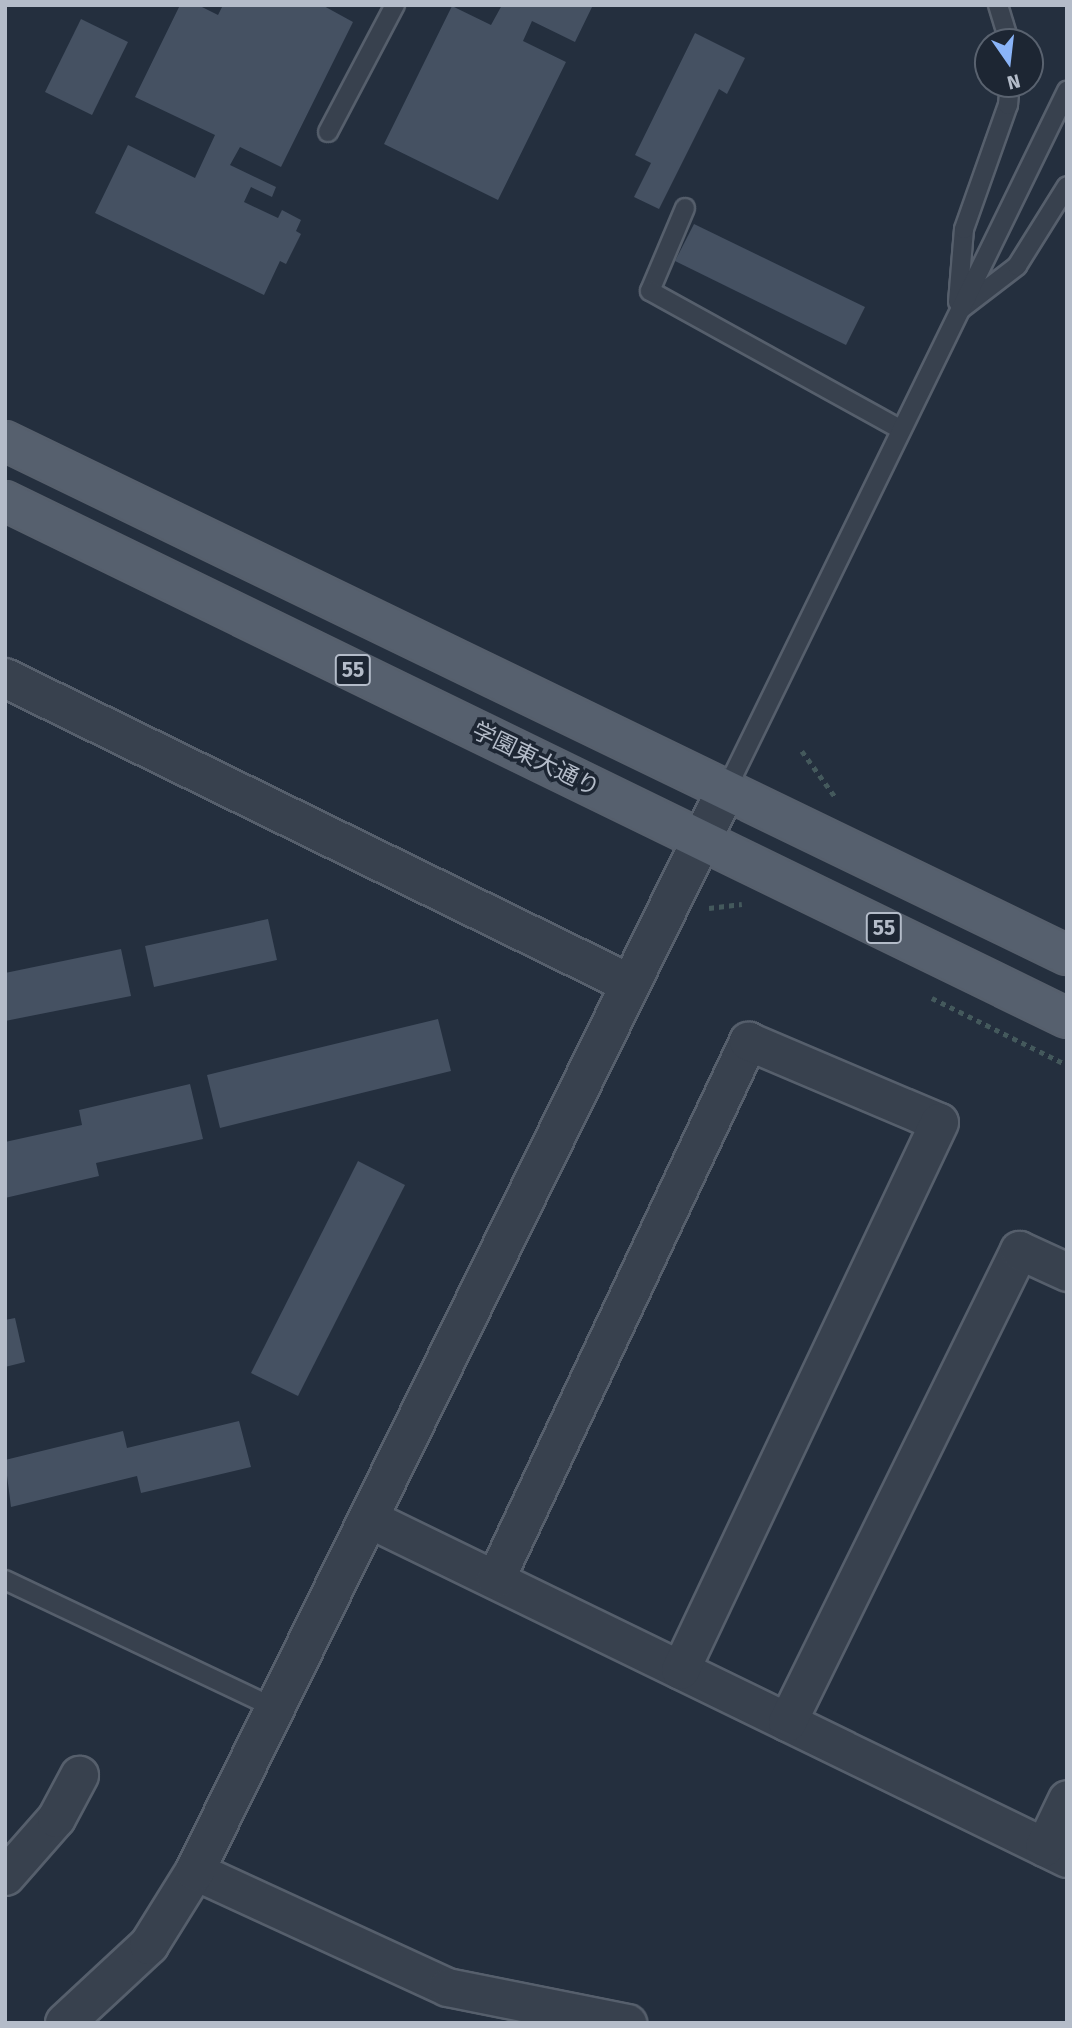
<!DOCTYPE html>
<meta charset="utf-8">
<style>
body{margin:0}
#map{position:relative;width:1072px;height:2028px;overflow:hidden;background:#242f3e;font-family:"Fira Sans","Noto Sans JP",sans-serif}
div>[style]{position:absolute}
.building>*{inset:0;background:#455162}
.path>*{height:4.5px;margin-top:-2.25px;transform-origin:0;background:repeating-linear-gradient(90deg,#44595c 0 5px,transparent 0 10px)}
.roads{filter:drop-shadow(2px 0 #565f6c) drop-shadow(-2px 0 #565f6c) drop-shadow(0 2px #565f6c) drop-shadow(0 -2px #565f6c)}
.service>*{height:18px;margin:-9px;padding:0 9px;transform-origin:9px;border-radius:9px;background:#38414e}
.minor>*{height:37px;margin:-18.5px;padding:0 18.5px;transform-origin:18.5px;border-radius:18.5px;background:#38414e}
.tertiary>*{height:38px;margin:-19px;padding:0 19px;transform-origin:19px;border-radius:19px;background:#38414e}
.primary>*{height:38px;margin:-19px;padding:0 19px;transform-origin:19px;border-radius:19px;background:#56606e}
span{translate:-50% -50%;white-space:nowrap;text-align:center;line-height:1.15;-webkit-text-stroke:7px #1d2633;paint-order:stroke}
.shield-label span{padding:2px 5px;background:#1d2633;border:2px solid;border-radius:5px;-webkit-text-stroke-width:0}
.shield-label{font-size:21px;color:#b4bcc9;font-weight:700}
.street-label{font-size:23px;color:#b4bcc9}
.frame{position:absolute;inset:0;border:7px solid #b4bcc9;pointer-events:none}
.north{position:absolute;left:974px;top:28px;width:70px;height:70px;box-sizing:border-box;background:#1d2633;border:2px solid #59626f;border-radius:50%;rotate:166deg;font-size:19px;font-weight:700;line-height:28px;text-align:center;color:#b4bcc9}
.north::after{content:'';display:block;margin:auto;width:24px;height:32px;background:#8ab4f8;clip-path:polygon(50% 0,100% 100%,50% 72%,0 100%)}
</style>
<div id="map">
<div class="building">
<i style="clip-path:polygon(180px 5px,198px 5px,218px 15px,223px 5px,322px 5px,353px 22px,281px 167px,240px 147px,230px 165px,276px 187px,272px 197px,251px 187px,244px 202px,278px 218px,282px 210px,301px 220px,296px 231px,301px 234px,286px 264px,280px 261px,264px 295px,95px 213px,128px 145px,195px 178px,215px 135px,135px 97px)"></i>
<i style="clip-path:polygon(502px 5px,593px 5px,575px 42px,532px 21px,523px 41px,566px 62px,498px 200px,384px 144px,452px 6px,491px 25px)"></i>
<i style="clip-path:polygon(81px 19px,128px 42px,92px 115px,45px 92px)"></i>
<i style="clip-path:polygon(695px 33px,745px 58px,727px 94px,719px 89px,659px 209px,634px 197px,651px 163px,635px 155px)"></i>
<i style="clip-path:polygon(694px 224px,865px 307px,846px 345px,675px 261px)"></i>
<i style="clip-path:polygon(268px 919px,277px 960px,154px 987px,145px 946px)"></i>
<i style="clip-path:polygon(121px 949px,131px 996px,5px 1021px,5px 973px)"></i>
<i style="clip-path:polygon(438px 1019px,451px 1071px,220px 1128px,207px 1075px)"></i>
<i style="clip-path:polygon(190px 1084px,203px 1139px,96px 1163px,99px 1176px,5px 1198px,5px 1142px,82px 1125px,79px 1110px)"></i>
<i style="clip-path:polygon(358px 1161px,405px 1185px,298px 1396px,251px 1373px)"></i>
<i style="clip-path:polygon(15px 1318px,25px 1362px,5px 1367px,5px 1320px)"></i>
<i style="clip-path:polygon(239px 1421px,251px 1467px,141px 1493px,137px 1476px,11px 1507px,5px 1460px,123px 1431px,127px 1448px)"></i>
</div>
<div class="path">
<i style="left:802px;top:751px;width:58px;rotate:54.1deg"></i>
<i style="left:709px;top:908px;width:33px;rotate:-7deg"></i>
<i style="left:932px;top:998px;width:151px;rotate:26.4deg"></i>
</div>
<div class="roads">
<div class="service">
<i style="left:998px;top:5px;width:39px;rotate:73deg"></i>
<i style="left:328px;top:132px;width:144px;rotate:-62.2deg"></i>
<i style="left:685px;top:208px;width:90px;rotate:112.9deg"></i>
<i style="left:650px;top:291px;width:286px;rotate:28.9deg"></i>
<i style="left:958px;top:302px;width:73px;rotate:-85.3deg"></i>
<i style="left:964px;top:229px;width:132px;rotate:-70.5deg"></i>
<i style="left:1008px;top:105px;width:21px;rotate:-85deg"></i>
<i style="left:961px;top:309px;width:71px;rotate:-37.5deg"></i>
<i style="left:1017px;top:266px;width:94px;rotate:-58deg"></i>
<i style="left:727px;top:788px;width:776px;rotate:-64deg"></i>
<i style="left:5px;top:1580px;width:301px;rotate:25.4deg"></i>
</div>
<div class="minor">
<i style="left:370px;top:1519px;width:775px;rotate:25.94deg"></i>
<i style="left:495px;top:1579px;width:595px;rotate:-64.81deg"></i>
<i style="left:748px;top:1041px;width:207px;rotate:23deg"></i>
<i style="left:939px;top:1122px;width:606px;rotate:115.3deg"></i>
<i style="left:787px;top:1722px;width:526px;rotate:-63.82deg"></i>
<i style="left:1019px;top:1250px;width:53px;rotate:24.6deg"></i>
<i style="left:1044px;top:1847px;width:53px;rotate:-64.4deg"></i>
<i style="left:195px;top:1871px;width:277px;rotate:24.7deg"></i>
<i style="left:447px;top:1987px;width:184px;rotate:11.3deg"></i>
<i style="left:5px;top:1876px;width:77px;rotate:-48.7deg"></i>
<i style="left:56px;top:1818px;width:49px;rotate:-61.9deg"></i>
</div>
<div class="tertiary">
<i style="left:5px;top:678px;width:694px;rotate:26.08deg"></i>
<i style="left:65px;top:2023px;width:115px;rotate:-42.9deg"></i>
<i style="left:149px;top:1945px;width:87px;rotate:-58.1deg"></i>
<i style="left:195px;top:1871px;width:1207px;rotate:-63.84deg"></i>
</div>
<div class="primary">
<i style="left:5px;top:441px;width:1180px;rotate:25.83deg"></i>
<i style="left:5px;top:501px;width:1181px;rotate:25.96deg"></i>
</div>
</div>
<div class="shield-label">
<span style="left:353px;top:670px">55</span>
<span style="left:884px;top:928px">55</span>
</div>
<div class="street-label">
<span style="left:536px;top:759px;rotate:26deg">学園東大通り</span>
</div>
<div class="frame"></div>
<div class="north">N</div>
</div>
